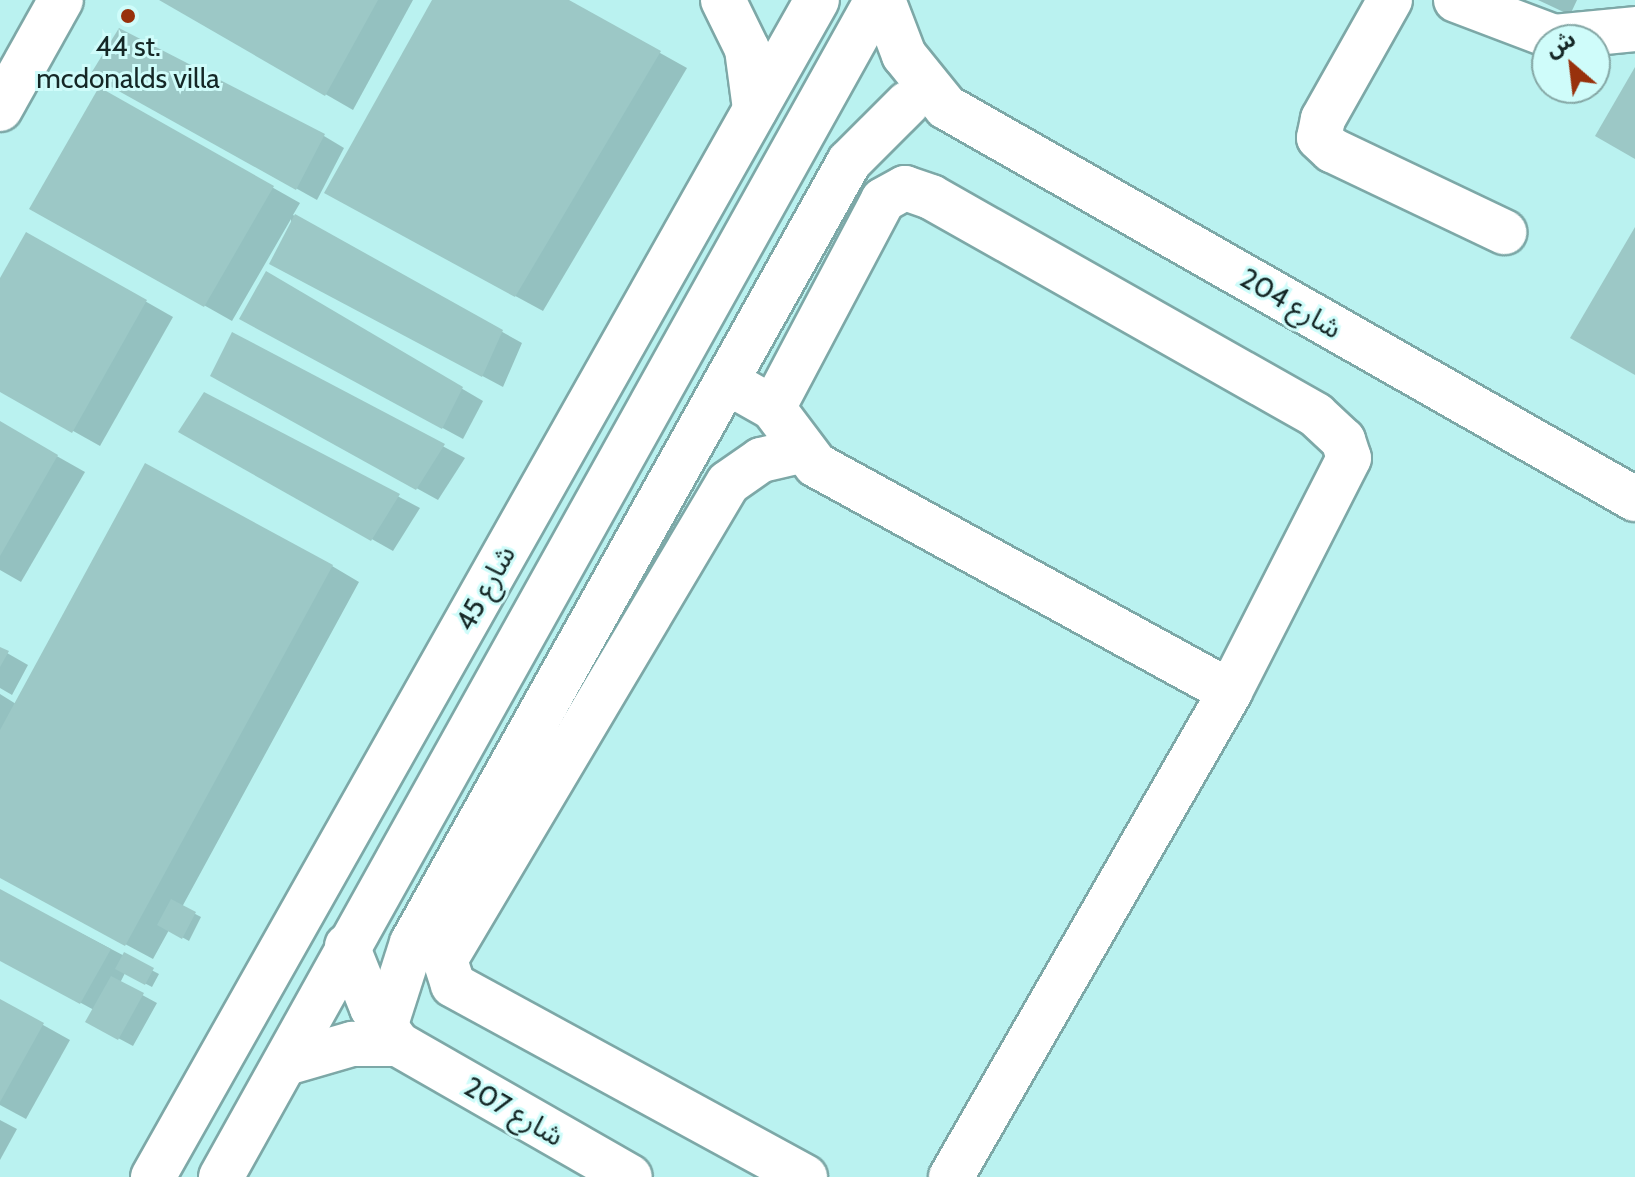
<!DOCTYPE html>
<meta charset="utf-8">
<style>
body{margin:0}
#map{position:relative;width:1635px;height:1177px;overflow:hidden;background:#cffcfa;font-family:Cabin,"Noto Sans Arabic",sans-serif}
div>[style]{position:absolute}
.built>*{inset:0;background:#baf2f0}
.shadow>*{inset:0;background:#0003}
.building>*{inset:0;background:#9cc8c6}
.roads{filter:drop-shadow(2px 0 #7da8a7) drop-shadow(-2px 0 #7da8a7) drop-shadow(0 2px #7da8a7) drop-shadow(0 -2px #7da8a7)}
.minor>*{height:44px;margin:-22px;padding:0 22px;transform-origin:22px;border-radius:22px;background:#fff}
.dots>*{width:22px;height:22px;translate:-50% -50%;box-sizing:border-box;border:4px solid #cffcfa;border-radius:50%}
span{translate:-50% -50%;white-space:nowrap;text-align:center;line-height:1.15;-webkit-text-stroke:6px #cffcfa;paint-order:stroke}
.poi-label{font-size:28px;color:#152726}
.street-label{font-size:28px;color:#152726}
.north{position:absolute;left:1531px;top:24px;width:80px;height:80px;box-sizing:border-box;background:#cffcfa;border:2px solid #85a7a5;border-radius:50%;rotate:332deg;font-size:22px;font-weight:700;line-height:32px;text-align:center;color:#152726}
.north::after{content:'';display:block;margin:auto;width:28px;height:36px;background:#98310c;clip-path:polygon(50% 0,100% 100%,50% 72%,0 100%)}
</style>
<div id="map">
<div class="built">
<i style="clip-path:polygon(evenodd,0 0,1635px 0,1635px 1177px,0 1177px,0 0,1547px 40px,1595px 40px,1595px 88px,1547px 88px,1547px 40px)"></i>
</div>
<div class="shadow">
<i style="clip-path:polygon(162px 0,413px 0,353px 110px)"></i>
<i style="clip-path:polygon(434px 0,565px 0,687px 68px,543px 311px,354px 208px)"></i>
<i style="clip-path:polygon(1538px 0,1577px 0,1570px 15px)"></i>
<i style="clip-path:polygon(93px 75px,324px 136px,344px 148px,317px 200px)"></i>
<i style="clip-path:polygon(100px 90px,300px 203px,293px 215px,522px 343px,503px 387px,293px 275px,291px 219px,232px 321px,32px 208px)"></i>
<i style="clip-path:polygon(27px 234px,173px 317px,100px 446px,0 390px,0 282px)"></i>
<i style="clip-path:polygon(267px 274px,483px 401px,463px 439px,263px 331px)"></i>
<i style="clip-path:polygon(233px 335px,465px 458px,438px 500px,233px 387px)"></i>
<i style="clip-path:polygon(205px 394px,420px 508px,393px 551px,180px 431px)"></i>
<i style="clip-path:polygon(0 424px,85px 472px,21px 582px,0 570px)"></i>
<i style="clip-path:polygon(332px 566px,359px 582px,182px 907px,201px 917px,189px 941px,169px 930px,153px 959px,0 877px,0 694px,16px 704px)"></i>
<i style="clip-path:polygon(0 649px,28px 665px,12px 695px,0 688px)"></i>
<i style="clip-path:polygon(0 891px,159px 974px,152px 987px,125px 973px,120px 983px,157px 1003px,133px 1046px,88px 1022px,94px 1010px,0 959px)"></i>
<i style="clip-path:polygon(0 1001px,70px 1040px,26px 1119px,0 1105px)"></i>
<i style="clip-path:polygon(0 1120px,17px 1129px,0 1160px)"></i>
</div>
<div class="building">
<i style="clip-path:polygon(159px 0,378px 0,325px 96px)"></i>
<i style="clip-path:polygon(432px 0,569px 0,661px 51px,515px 297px,324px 193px)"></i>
<i style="clip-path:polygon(119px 28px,325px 134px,296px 190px,90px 75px)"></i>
<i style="clip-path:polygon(1635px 67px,1635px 159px,1595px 136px)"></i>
<i style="clip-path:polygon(99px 87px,274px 186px,204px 307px,29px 209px)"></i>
<i style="clip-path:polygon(295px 214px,503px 330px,482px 377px,269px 264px)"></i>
<i style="clip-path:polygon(1635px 227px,1635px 375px,1570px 338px)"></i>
<i style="clip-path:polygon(26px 232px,147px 300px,72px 433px,0 392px,0 278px)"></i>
<i style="clip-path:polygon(266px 271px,463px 387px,442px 429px,239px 319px)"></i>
<i style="clip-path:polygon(232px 332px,445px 444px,416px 490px,210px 376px)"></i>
<i style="clip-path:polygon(204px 392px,400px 494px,371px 541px,178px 432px)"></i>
<i style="clip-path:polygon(0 421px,58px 455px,0 556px)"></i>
<i style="clip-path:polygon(145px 463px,333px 565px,125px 946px,0 878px,0 730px)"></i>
<i style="clip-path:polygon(0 647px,9px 651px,0 667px)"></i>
<i style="clip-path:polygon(0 889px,111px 949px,80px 1004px,0 961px)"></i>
<i style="clip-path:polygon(171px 899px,196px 912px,182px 939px,157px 925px)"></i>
<i style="clip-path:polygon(124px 952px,154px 968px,145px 985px,115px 969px)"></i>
<i style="clip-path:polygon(111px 976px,144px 993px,118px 1040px,85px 1022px)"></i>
<i style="clip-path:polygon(0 999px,44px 1023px,0 1102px)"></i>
</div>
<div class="roads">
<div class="minor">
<i style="left:723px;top:0;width:55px;rotate:63.9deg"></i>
<i style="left:747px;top:49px;width:61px;rotate:82.4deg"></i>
<i style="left:883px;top:0;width:59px;rotate:69.1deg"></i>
<i style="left:904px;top:55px;width:67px;rotate:51.1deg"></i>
<i style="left:946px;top:107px;width:793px;rotate:29.64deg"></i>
<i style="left:1390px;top:0;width:137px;rotate:119.4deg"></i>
<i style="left:1323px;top:119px;width:19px;rotate:102deg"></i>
<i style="left:1319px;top:138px;width:18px;rotate:43deg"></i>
<i style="left:1332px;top:150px;width:191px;rotate:25.5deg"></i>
<i style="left:1456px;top:0;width:105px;rotate:20.7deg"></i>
<i style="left:1554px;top:37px;width:81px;rotate:-5.6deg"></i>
<i style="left:0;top:109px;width:125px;rotate:-60.8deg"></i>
<i style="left:729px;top:383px;width:51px;rotate:29.6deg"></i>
<i style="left:773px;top:408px;width:71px;rotate:53deg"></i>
<i style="left:816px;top:465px;width:472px;rotate:28.7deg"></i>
<i style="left:1230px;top:692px;width:560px;rotate:119.91deg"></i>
<i style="left:773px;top:408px;width:235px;rotate:-62.1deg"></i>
<i style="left:883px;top:200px;width:25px;rotate:-29deg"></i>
<i style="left:905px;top:188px;width:28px;rotate:19deg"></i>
<i style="left:931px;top:197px;width:442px;rotate:29.5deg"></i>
<i style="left:1316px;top:415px;width:37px;rotate:43deg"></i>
<i style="left:1343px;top:440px;width:19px;rotate:72deg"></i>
<i style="left:1349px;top:458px;width:263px;rotate:117deg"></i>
<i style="left:804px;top:450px;width:44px;rotate:166.9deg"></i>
<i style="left:761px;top:460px;width:40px;rotate:145.1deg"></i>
<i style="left:728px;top:483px;width:555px;rotate:120.68deg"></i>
<i style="left:445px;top:960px;width:26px;rotate:72deg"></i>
<i style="left:453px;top:985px;width:401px;rotate:28.6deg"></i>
<i style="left:347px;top:946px;width:67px;rotate:68deg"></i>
<i style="left:372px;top:1008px;width:44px;rotate:54.2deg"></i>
<i style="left:398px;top:1044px;width:267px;rotate:29.8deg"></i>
<i style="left:385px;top:1027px;width:88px;rotate:-72.2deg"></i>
<i style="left:412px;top:943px;width:895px;rotate:-60.77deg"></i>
<i style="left:849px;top:162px;width:83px;rotate:-45deg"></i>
<i style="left:286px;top:1063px;width:69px;rotate:-16.1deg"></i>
<i style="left:352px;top:1044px;width:46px"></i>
<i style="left:153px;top:1177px;width:1351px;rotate:-60.57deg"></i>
<i style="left:221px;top:1177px;width:1347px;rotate:-60.87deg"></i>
</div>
</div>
<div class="dots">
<i style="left:128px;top:16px;background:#98310c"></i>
</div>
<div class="poi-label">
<span style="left:128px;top:62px">44 st.<br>mcdonalds villa</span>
</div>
<div class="street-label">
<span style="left:1291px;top:303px;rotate:30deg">شارع 204</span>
<span style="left:485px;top:588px;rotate:-61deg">شارع 45</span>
<span style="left:514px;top:1111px;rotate:30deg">شارع 207</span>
</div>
<div class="north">ش</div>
</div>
